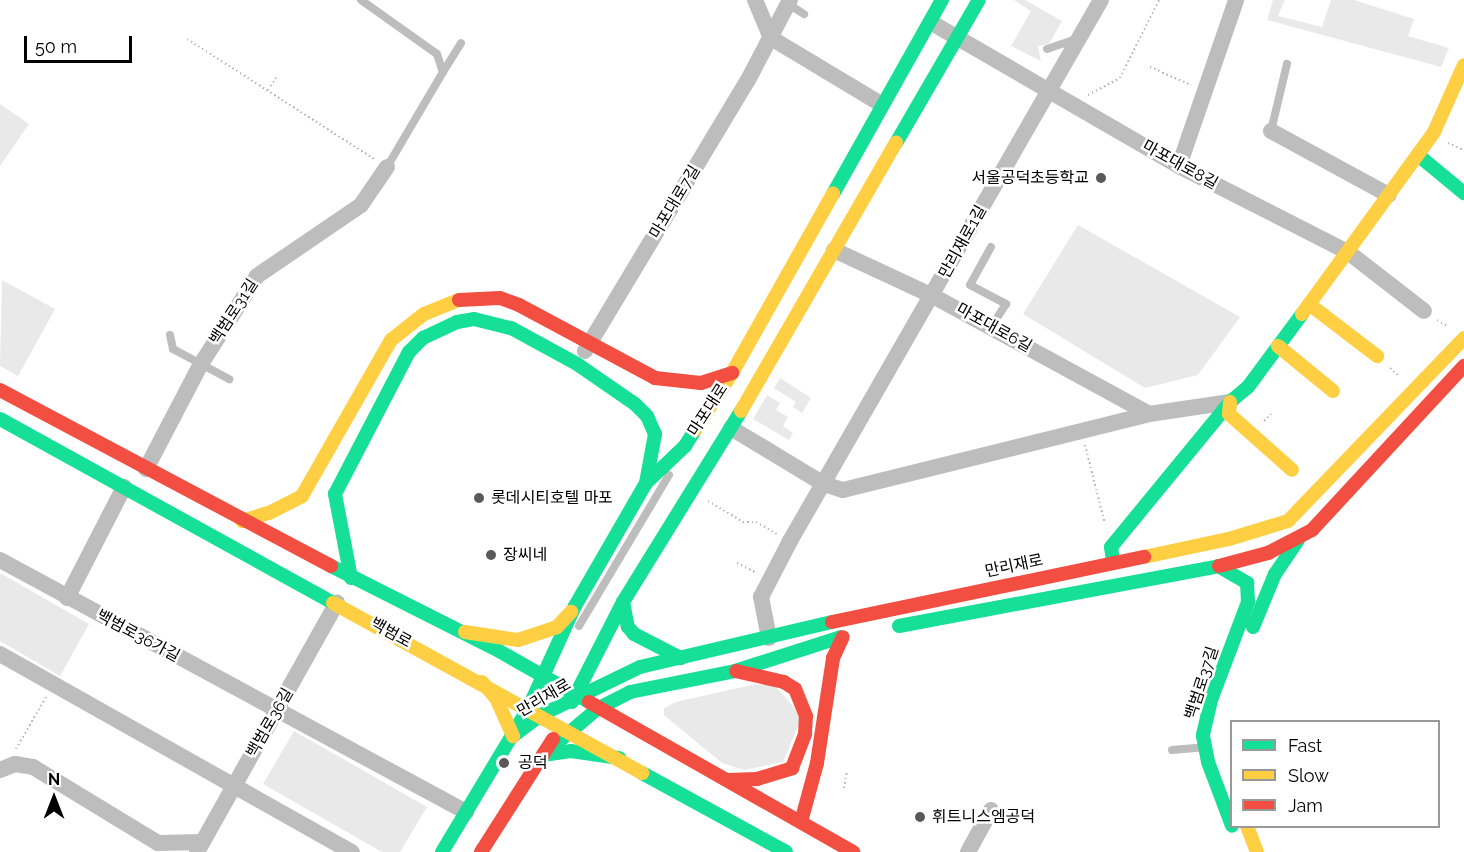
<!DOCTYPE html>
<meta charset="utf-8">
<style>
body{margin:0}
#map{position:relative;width:1464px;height:852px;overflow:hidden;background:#fff;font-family:Raleway,"Noto Sans KR",sans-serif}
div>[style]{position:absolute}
.green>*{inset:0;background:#e9e9e9}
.path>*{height:2px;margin-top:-1px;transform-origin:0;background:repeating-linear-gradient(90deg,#b8b8b8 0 1.5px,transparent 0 4.5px)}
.lane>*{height:8px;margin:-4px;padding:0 4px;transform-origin:4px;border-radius:4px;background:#bdbdbd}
.street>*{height:16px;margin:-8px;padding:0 8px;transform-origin:8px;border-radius:8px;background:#bdbdbd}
.fast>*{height:14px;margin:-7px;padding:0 7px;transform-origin:7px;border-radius:7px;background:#16e098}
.slow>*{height:14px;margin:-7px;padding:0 7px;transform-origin:7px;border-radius:7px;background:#ffcf43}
.jam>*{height:14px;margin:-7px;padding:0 7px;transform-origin:7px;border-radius:7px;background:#f24e42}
.dots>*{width:16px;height:16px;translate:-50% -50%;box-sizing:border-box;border:3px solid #fff;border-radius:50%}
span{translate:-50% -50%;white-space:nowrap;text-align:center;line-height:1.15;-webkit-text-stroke:5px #fff;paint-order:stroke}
.street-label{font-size:16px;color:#000}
.poi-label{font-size:16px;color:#000}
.right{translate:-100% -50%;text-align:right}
.left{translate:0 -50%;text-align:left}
.legend{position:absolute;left:1230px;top:720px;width:210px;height:108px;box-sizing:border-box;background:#fff;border:2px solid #999;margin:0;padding:8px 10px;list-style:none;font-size:18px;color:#000}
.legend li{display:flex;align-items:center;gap:12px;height:30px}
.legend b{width:30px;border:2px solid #999}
.north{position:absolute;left:24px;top:768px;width:60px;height:60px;-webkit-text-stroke:4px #fff;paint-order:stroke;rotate:0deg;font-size:16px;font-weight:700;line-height:24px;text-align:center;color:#000}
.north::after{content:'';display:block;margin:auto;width:21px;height:27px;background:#000;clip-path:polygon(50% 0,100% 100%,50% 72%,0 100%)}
.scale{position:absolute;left:24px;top:36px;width:108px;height:27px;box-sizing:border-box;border:3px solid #000;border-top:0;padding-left:8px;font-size:18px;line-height:21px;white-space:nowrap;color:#000;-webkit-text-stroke:4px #fff;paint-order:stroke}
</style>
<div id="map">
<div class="green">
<i style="clip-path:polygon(1014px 0,1025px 0,1062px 21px,1049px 44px,1038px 46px,1041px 61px,1011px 46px,1031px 11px)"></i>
<i style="clip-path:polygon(1273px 0,1285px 0,1278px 16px,1322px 27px,1331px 0,1354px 0,1414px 19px,1408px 36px,1449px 48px,1441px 67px,1267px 20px)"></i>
<i style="clip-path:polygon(0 104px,29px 124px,0 166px)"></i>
<i style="clip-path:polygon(1078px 225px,1240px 317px,1198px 375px,1145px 388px,1023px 314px)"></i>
<i style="clip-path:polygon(2px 280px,55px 309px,18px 376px,0 366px)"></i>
<i style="clip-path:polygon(780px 378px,811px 398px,802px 413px,793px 407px,796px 402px,774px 388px)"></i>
<i style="clip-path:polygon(767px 395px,780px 403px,776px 410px,788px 417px,783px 426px,793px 433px,789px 440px,753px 419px)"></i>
<i style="clip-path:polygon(0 573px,89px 624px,60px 676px,0 641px)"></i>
<i style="clip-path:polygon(756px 684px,774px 685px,802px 716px,783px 762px,744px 770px,722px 763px,664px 715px,664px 708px,676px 702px)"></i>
<i style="clip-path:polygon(294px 731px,427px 807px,400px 852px,382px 852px,263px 784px)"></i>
</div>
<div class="path">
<i style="left:187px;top:39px;width:222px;rotate:32.7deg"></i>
<i style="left:1150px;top:67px;width:45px;rotate:23.7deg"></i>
<i style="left:268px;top:90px;width:17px;rotate:-57deg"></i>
<i style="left:1088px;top:95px;width:36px;rotate:-28deg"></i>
<i style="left:1120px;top:78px;width:87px;rotate:-63.4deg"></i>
<i style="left:1448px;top:143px;width:17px;rotate:24deg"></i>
<i style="left:1437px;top:320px;width:12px;rotate:31deg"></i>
<i style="left:1390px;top:368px;width:12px;rotate:42deg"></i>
<i style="left:1264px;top:421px;width:10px;rotate:-45deg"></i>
<i style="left:1085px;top:445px;width:81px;rotate:75.8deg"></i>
<i style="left:708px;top:501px;width:41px;rotate:31deg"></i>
<i style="left:743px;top:522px;width:13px"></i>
<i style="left:756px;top:522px;width:24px;rotate:30deg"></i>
<i style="left:737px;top:563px;width:22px;rotate:27deg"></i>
<i style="left:16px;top:749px;width:60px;rotate:-60deg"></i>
<i style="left:844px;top:788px;width:17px;rotate:-80deg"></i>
</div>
<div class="lane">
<i style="left:361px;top:0;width:93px;rotate:35.4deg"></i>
<i style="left:437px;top:54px;width:19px;rotate:72deg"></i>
<i style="left:443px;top:72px;width:110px;rotate:120.5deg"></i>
<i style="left:788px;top:4px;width:19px;rotate:32deg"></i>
<i style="left:1047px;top:49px;width:31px;rotate:-19deg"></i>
<i style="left:443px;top:72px;width:34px;rotate:-58deg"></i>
<i style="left:1271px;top:131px;width:69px;rotate:-76.6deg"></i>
<i style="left:991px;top:247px;width:43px;rotate:118.9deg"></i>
<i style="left:970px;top:285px;width:41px;rotate:27.8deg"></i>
<i style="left:1006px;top:304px;width:27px;rotate:123deg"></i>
<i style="left:170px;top:335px;width:14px;rotate:78deg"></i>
<i style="left:173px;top:349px;width:64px;rotate:28.2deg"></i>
<i style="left:579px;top:626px;width:176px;rotate:-59.2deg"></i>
<i style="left:1172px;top:750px;width:32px;rotate:-5deg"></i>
</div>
<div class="street">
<i style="left:755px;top:0;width:41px;rotate:67.2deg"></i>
<i style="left:771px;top:38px;width:128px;rotate:31deg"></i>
<i style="left:932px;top:23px;width:285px;rotate:30.1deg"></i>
<i style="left:1179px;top:166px;width:190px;rotate:27deg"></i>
<i style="left:1348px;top:252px;width:96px;rotate:37.8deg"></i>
<i style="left:1271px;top:131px;width:134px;rotate:28.5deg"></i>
<i style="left:1179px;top:166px;width:176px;rotate:-71deg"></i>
<i style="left:834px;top:250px;width:109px;rotate:24.9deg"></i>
<i style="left:933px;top:296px;width:246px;rotate:28.6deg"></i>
<i style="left:585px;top:351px;width:316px;rotate:-59deg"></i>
<i style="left:748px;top:80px;width:90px;rotate:-62.3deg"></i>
<i style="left:731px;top:428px;width:109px;rotate:31.1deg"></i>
<i style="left:824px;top:484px;width:20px;rotate:18deg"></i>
<i style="left:843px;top:490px;width:315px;rotate:-13.9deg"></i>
<i style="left:1149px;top:414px;width:82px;rotate:-8.4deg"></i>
<i style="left:146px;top:469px;width:119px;rotate:-62.4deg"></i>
<i style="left:201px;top:364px;width:104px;rotate:-57.5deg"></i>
<i style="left:257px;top:276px;width:126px;rotate:-34.3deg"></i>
<i style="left:361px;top:205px;width:46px;rotate:-55.6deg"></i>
<i style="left:0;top:560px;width:530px;rotate:28.4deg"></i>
<i style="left:67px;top:598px;width:125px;rotate:-62.8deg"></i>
<i style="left:769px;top:638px;width:42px;rotate:-101deg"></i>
<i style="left:761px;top:597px;width:63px;rotate:-62.6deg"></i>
<i style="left:790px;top:541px;width:624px;rotate:-60.11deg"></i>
<i style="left:0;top:654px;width:404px;rotate:29.4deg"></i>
<i style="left:0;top:770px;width:16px;rotate:-22deg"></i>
<i style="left:15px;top:764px;width:18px;rotate:9deg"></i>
<i style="left:33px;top:767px;width:146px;rotate:31.3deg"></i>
<i style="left:158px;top:843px;width:44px;rotate:-1.3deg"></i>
<i style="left:197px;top:852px;width:286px;rotate:-60.7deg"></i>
<i style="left:968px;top:852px;width:48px;rotate:-61.3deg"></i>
</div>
<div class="fast">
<i style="left:896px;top:143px;width:165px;rotate:-59.9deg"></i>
<i style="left:1418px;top:155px;width:60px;rotate:39.6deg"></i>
<i style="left:833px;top:194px;width:223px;rotate:-60.7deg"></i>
<i style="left:0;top:419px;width:380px;rotate:28.9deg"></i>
<i style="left:1113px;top:561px;width:14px;rotate:-98deg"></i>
<i style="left:1111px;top:547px;width:188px;rotate:-50.6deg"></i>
<i style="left:1230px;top:402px;width:23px;rotate:-40deg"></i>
<i style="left:1248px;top:387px;width:91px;rotate:-53.5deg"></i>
<i style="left:331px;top:566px;width:188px;rotate:26.8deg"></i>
<i style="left:499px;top:651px;width:103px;rotate:29.5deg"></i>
<i style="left:1218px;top:566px;width:34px;rotate:30deg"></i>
<i style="left:1247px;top:583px;width:19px;rotate:87deg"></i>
<i style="left:1248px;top:602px;width:105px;rotate:110.7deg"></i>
<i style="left:1211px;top:700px;width:37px;rotate:103deg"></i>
<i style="left:1203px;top:736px;width:26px;rotate:79deg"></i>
<i style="left:1208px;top:762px;width:68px;rotate:69.4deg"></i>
<i style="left:351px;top:578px;width:86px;rotate:-100.8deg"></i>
<i style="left:335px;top:494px;width:160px;rotate:-62.5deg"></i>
<i style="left:409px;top:352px;width:20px;rotate:-45deg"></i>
<i style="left:423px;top:338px;width:38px;rotate:-25deg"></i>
<i style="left:457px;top:322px;width:17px;rotate:-10deg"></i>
<i style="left:474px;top:319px;width:38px;rotate:14deg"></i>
<i style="left:511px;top:328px;width:75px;rotate:28.6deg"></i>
<i style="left:577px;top:364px;width:70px;rotate:34.6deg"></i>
<i style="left:635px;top:404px;width:17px;rotate:45deg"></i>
<i style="left:647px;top:416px;width:20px;rotate:66deg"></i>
<i style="left:655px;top:434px;width:50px;rotate:100.4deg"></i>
<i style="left:623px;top:602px;width:25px;rotate:79deg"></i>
<i style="left:628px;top:627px;width:9px;rotate:49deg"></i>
<i style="left:634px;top:634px;width:53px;rotate:27.1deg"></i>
<i style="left:899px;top:626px;width:326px;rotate:-10.6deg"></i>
<i style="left:1253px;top:627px;width:57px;rotate:-67.5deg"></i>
<i style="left:1275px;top:574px;width:41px;rotate:-55.9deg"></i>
<i style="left:572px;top:702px;width:112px;rotate:-63deg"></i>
<i style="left:623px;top:602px;width:225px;rotate:-58.3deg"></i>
<i style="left:513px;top:736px;width:35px;rotate:-37deg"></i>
<i style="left:541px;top:715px;width:110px;rotate:-25.9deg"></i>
<i style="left:640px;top:667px;width:197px;rotate:-13.2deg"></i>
<i style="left:543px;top:755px;width:71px;rotate:-40.4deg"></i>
<i style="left:597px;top:709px;width:37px;rotate:-27deg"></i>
<i style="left:630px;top:692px;width:107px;rotate:-11.3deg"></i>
<i style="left:735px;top:671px;width:111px;rotate:-17.8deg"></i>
<i style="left:543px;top:755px;width:28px;rotate:-8deg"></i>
<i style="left:571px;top:751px;width:49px;rotate:8.3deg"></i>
<i style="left:642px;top:773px;width:164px;rotate:28.7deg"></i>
<i style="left:442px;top:852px;width:167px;rotate:-59deg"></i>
<i style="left:528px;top:709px;width:113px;rotate:-65.5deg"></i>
<i style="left:575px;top:606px;width:142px;rotate:-60deg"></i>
<i style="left:646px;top:483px;width:54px;rotate:-43.5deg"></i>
<i style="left:685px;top:446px;width:19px;rotate:-58deg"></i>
</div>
<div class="slow">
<i style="left:1309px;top:304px;width:86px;rotate:37.4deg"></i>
<i style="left:1302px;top:314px;width:225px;rotate:-54deg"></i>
<i style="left:1434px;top:132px;width:73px;rotate:-65.9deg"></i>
<i style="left:1278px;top:346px;width:71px;rotate:39.3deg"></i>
<i style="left:1230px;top:402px;width:12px;rotate:95deg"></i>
<i style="left:1229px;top:414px;width:84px;rotate:41.6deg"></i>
<i style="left:741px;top:411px;width:310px;rotate:-60deg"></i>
<i style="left:695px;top:430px;width:68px;rotate:-57deg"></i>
<i style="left:732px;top:373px;width:206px;rotate:-60.6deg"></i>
<i style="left:242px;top:521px;width:28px;rotate:-17deg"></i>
<i style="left:269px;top:513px;width:37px;rotate:-27deg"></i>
<i style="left:302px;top:496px;width:180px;rotate:-60.3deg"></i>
<i style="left:391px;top:340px;width:42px;rotate:-38.2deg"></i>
<i style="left:424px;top:314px;width:38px;rotate:-22deg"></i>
<i style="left:1144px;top:557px;width:87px;rotate:-12deg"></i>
<i style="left:1229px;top:539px;width:62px;rotate:-17deg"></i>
<i style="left:1288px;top:521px;width:254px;rotate:-46.1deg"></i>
<i style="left:333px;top:603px;width:353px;rotate:28.8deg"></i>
<i style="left:465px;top:632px;width:54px;rotate:8.6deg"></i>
<i style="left:518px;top:640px;width:41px;rotate:-18.4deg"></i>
<i style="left:557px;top:627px;width:21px;rotate:-47deg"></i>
<i style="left:482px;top:682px;width:21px;rotate:49deg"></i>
<i style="left:496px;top:698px;width:42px;rotate:65.9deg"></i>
<i style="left:1247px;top:826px;width:28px;rotate:69deg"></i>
</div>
<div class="jam">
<i style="left:459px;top:300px;width:41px;rotate:-2.8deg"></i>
<i style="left:500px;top:298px;width:20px;rotate:20deg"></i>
<i style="left:519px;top:305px;width:154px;rotate:28.2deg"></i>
<i style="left:655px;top:378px;width:46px;rotate:6.2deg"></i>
<i style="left:701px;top:383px;width:33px;rotate:-18deg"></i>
<i style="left:0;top:390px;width:375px;rotate:28deg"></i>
<i style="left:1219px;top:566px;width:51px;rotate:-14.9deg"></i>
<i style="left:1268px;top:553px;width:50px;rotate:-27.6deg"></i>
<i style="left:1312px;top:530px;width:224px;rotate:-47.2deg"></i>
<i style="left:832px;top:622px;width:319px;rotate:-11.8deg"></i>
<i style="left:589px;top:702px;width:304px;rotate:29.6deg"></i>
<i style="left:728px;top:780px;width:29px;rotate:-2deg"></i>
<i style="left:757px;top:779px;width:37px;rotate:-17deg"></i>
<i style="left:792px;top:768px;width:36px;rotate:-69deg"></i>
<i style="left:805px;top:734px;width:18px;rotate:-87deg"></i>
<i style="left:806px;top:716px;width:29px;rotate:-112deg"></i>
<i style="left:795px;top:689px;width:13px;rotate:-148deg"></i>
<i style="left:784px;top:682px;width:49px;rotate:-167.1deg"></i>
<i style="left:801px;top:822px;width:61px;rotate:-74.8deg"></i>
<i style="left:817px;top:763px;width:106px;rotate:-81.3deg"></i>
<i style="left:833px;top:658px;width:23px;rotate:-65deg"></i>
<i style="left:481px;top:852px;width:134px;rotate:-57.5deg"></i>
</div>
<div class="dots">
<i style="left:1101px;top:178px;background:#595959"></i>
<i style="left:479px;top:498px;background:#595959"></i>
<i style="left:491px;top:555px;background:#595959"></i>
<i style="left:504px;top:763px;background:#595959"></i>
<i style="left:920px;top:817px;background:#595959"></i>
</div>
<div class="street-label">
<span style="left:1180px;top:165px;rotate:29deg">마포대로8길</span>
<span style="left:675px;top:202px;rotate:-59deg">마포대로7길</span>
<span style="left:963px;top:242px;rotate:-61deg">만리재로1길</span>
<span style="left:234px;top:312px;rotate:-57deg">백범로31길</span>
<span style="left:994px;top:328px;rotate:29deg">마포대로6길</span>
<span style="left:708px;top:410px;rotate:-57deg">마포대로</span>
<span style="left:1014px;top:566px;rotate:-12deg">만리재로</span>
<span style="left:391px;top:633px;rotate:29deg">백범로</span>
<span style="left:138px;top:636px;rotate:28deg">백범로36가길</span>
<span style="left:1202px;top:683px;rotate:-72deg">백범로37길</span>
<span style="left:544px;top:698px;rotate:-30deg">만리재로</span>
<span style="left:270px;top:723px;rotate:-60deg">백범로36길</span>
</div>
<div class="poi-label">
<span class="right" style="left:1089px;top:178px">서울공덕초등학교</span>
<span class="left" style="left:491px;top:498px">롯데시티호텔 마포</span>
<span class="left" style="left:503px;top:555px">장씨네</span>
<span class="left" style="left:518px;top:763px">공덕</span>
<span class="left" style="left:932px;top:817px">휘트니스엠공덕</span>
</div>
<ul class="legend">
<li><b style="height:8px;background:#16e098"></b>Fast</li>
<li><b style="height:8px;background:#ffcf43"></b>Slow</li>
<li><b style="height:8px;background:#f24e42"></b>Jam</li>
</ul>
<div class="north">N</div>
<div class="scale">50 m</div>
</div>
